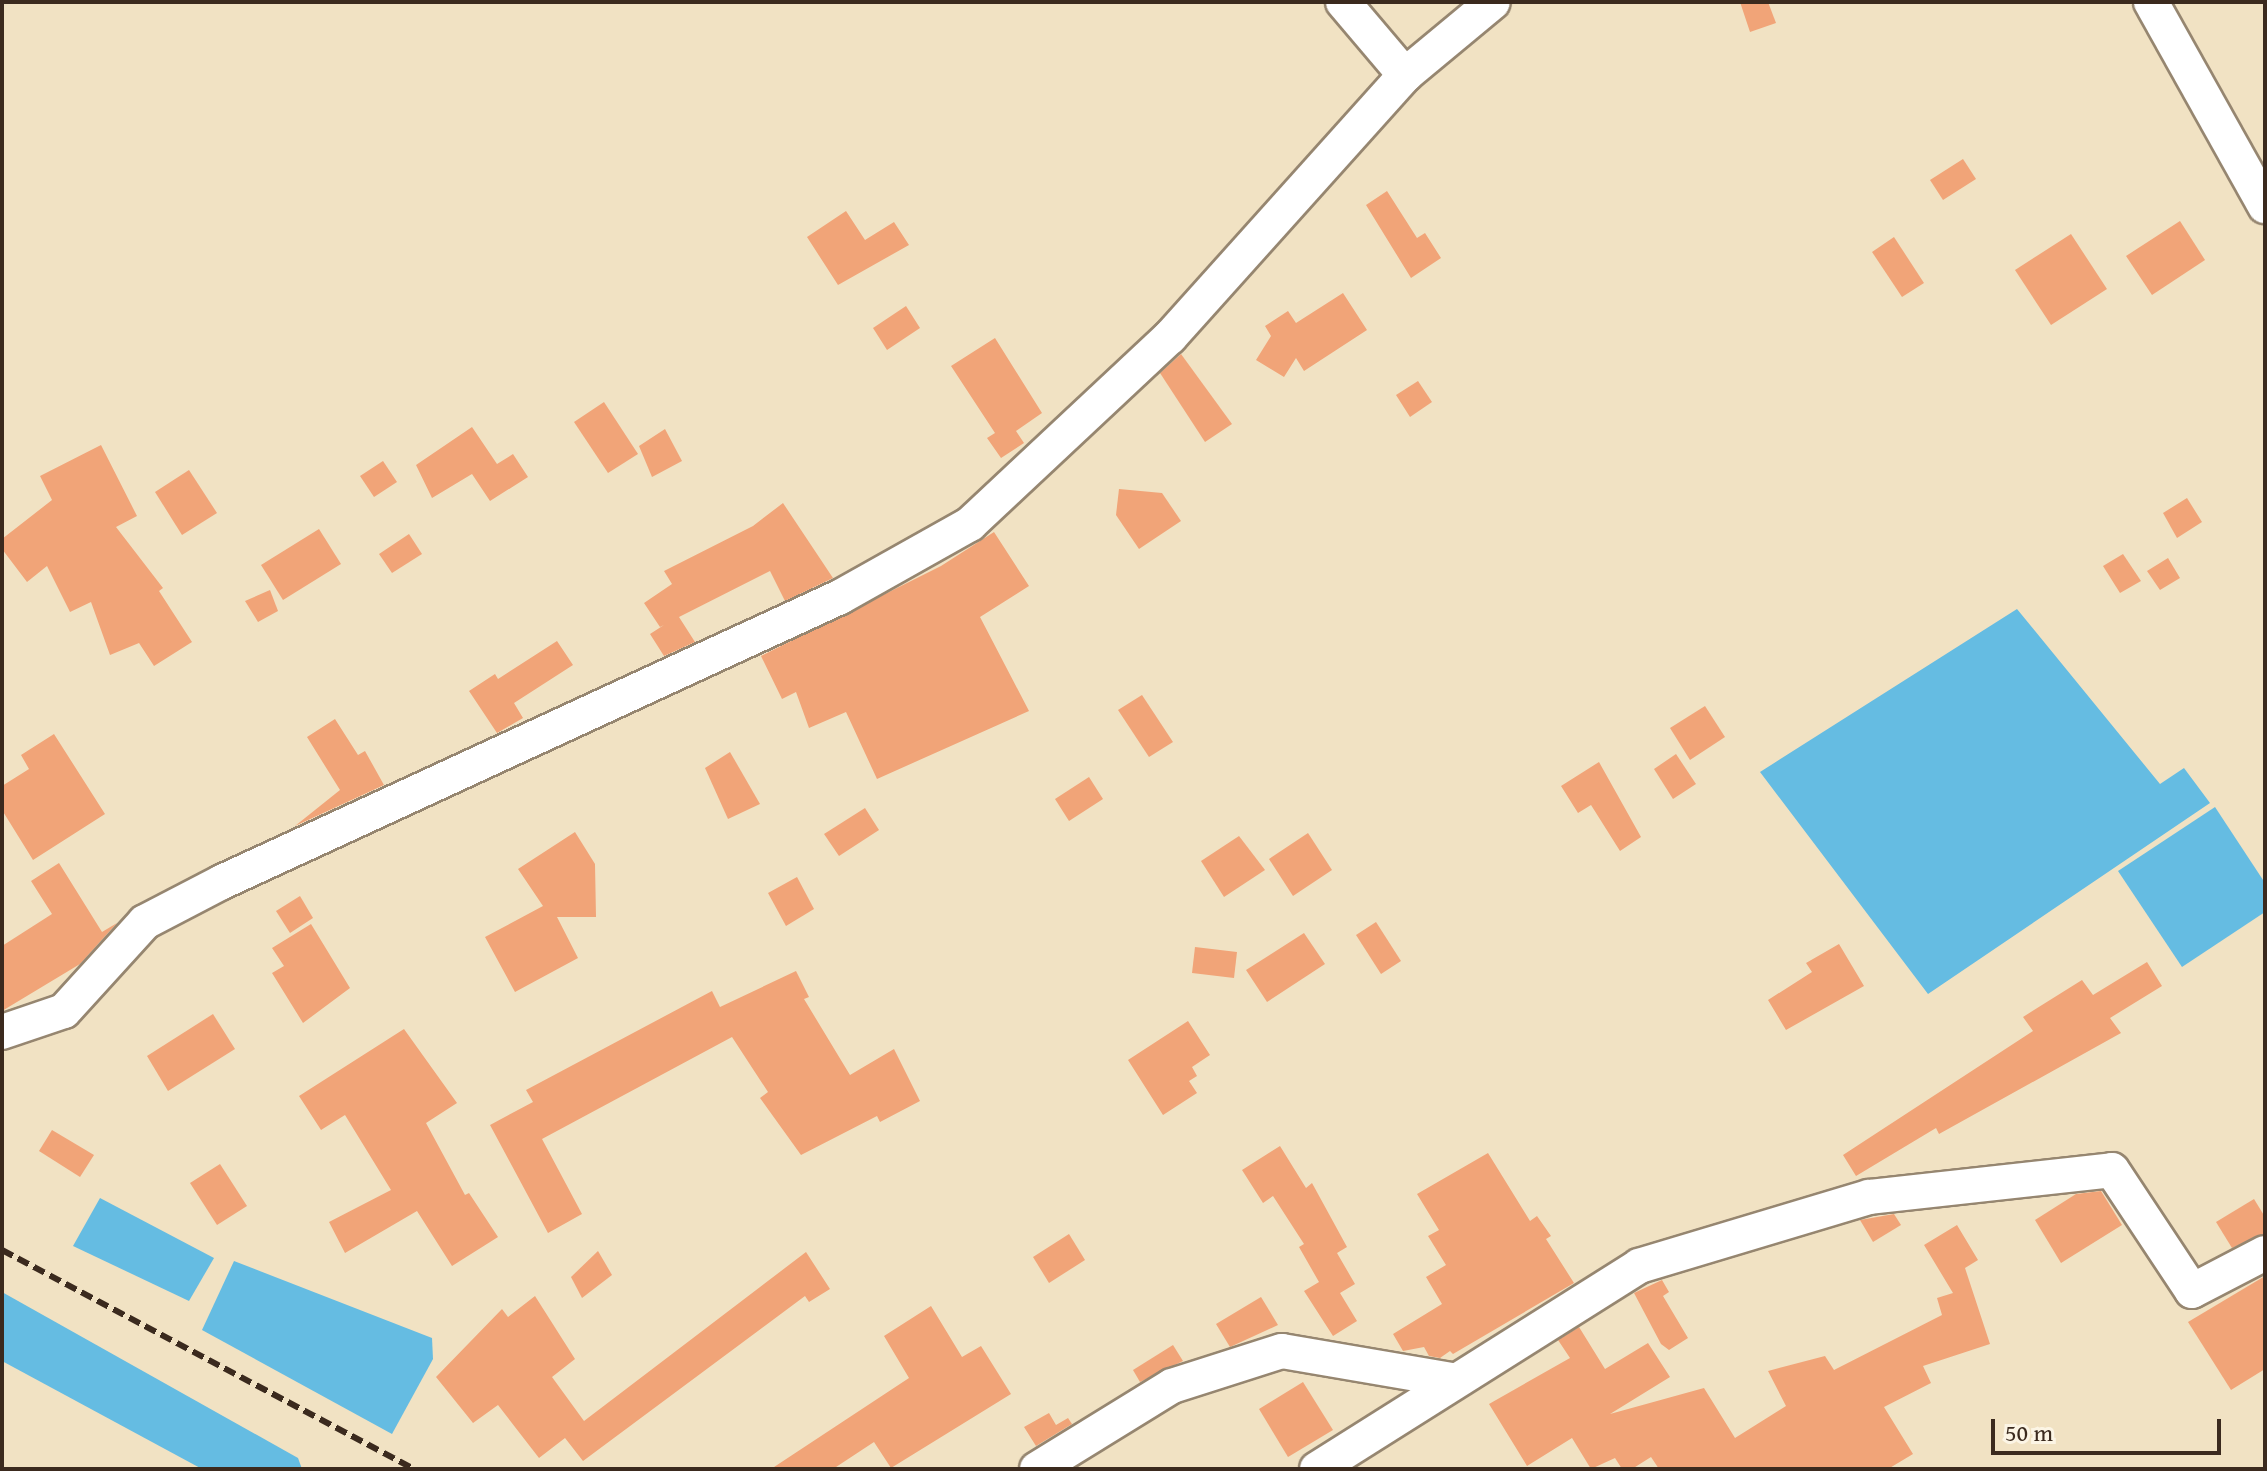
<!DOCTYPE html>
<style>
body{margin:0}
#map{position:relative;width:2267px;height:1471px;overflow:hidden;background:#f1e2c3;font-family:"Gentium Book Plus",serif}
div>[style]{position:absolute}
.water>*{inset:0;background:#65bce2}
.building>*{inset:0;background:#f1a478}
.roads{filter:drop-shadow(2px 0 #968670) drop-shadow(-2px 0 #968670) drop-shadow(0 2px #968670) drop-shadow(0 -2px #968670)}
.minor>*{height:34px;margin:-17px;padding:0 17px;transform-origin:17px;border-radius:17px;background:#fff}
.rail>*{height:6px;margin-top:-3px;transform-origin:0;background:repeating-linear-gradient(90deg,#3b2a1e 0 12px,transparent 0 18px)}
span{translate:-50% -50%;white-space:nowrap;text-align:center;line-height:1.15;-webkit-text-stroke:6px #fcf5e5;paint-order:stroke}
.frame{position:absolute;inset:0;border:4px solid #3b2a1e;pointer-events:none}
.scale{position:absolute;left:1991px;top:1419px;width:230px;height:36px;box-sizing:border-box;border:4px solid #3b2a1e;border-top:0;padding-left:10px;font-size:24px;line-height:28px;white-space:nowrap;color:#3b2a1e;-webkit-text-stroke:6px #fcf5e5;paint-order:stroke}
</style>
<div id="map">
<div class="water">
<i style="clip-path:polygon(2017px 609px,2160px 784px,2184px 768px,2210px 803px,1928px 994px,1760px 772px)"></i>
<i style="clip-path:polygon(2215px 807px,2265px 883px,2265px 912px,2182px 967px,2118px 871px)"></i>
<i style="clip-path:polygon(100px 1198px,214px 1258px,189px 1301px,73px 1246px)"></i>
<i style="clip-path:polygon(234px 1261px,432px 1338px,433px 1359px,392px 1434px,202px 1330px)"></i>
<i style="clip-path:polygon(2px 1292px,298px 1458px,302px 1469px,202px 1469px,2px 1361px)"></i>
</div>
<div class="building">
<i style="clip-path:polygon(1740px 2px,1768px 2px,1776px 23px,1750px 32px)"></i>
<i style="clip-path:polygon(1963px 159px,1976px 179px,1943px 200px,1930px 180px)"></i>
<i style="clip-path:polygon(1387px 191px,1417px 238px,1425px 233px,1441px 258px,1411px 278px,1366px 205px)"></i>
<i style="clip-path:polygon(846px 211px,865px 240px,894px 222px,909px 245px,838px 285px,807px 237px)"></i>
<i style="clip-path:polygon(2180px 221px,2205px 260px,2152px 295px,2126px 256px)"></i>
<i style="clip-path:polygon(2071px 234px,2107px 289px,2051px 325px,2015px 270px)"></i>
<i style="clip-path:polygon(1894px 237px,1924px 283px,1902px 297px,1872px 252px)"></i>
<i style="clip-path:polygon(1343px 293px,1367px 330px,1304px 371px,1296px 358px,1284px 377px,1256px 360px,1271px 336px,1265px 326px,1288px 311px,1296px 323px)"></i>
<i style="clip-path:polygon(906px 306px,920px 328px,887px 350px,873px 328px)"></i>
<i style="clip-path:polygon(995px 338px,1042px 413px,1016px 431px,1024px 443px,1001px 458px,987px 438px,995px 433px,951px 366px)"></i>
<i style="clip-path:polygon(1181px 354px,1232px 424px,1205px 442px,1160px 373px)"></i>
<i style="clip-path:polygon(1418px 381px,1432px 402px,1410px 417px,1396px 395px)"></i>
<i style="clip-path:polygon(604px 402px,638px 454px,608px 473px,574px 422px)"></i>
<i style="clip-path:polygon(472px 427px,497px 464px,513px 454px,528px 477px,490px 501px,472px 474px,432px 498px,416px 465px)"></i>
<i style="clip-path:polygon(665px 429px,682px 461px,652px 477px,639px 446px)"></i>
<i style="clip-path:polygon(101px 445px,137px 516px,116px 527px,163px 588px,159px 591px,192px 642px,154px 666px,139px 643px,110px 655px,91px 602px,70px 612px,47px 566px,27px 582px,2px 549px,2px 539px,52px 500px,40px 476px)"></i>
<i style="clip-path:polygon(383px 461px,397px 482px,374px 497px,360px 476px)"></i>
<i style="clip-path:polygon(189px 470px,217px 513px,182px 535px,155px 492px)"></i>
<i style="clip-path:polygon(1119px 489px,1162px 493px,1181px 521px,1139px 549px,1116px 515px)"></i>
<i style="clip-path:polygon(2187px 498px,2202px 522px,2177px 538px,2163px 513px)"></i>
<i style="clip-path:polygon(783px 503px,833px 578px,785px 601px,770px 571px,679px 617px,695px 642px,664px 656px,650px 634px,664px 625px,660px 627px,644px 603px,672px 584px,664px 571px,753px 526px)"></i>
<i style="clip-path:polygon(319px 529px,341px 564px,283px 600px,261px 565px)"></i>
<i style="clip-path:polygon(994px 532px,1029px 586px,980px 617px,1029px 711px,877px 779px,846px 712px,809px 728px,796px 692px,782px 699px,761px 656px,941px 566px)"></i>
<i style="clip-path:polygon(409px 534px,422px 554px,392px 573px,379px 554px)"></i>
<i style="clip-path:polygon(2123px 554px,2141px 581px,2120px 593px,2103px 566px)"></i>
<i style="clip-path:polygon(2168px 558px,2180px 578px,2160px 590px,2147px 571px)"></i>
<i style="clip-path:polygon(270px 590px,278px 611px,258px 622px,245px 601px)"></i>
<i style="clip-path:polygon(557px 641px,573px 665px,514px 703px,523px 718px,497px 733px,469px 691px,495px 674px,498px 679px)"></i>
<i style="clip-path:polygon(1142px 695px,1173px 742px,1149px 757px,1118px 710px)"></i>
<i style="clip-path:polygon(1705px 706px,1725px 737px,1690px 760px,1670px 728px)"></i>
<i style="clip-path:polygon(335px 719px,358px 755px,365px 751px,384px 785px,295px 826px,340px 790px,307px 737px)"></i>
<i style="clip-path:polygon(54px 734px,105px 814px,33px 860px,2px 810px,2px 786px,29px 769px,21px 755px)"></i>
<i style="clip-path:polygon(730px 752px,760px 804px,728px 819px,705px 768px)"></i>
<i style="clip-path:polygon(1676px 754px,1696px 784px,1673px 799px,1654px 769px)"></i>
<i style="clip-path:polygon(1599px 762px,1641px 837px,1620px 851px,1591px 805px,1578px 813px,1561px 786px)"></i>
<i style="clip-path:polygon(1089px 777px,1103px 799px,1069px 821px,1055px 799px)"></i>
<i style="clip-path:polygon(865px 808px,879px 830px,839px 856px,824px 834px)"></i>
<i style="clip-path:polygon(575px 832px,595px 864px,596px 917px,557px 917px,578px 958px,515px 992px,485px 937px,543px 906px,518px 869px)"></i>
<i style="clip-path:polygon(1308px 833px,1332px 870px,1293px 896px,1269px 859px)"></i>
<i style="clip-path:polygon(1239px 836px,1265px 870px,1224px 897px,1201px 861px)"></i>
<i style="clip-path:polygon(59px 863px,102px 932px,117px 923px,80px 964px,2px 1011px,2px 946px,52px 914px,31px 881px)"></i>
<i style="clip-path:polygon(797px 877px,814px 909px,786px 926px,768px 893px)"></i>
<i style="clip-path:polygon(300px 896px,313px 918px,290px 933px,276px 911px)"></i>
<i style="clip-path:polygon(1376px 922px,1401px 961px,1381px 974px,1356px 935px)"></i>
<i style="clip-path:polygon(311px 924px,350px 988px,303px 1023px,272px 973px,284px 966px,272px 948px)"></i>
<i style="clip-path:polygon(1304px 933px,1325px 964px,1267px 1002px,1246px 970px)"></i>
<i style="clip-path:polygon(1839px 944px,1864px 986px,1786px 1030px,1768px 1000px,1812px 972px,1806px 963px)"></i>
<i style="clip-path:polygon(1195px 947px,1237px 952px,1234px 978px,1192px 973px)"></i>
<i style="clip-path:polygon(2147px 962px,2162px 986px,2110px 1018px,2121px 1033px,1939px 1134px,1936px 1128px,1856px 1176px,1843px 1155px,2033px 1031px,2023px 1017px,2082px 980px,2093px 995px)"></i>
<i style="clip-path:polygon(796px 971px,809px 997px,804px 999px,850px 1075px,894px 1049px,920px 1101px,880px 1122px,877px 1116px,801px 1155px,760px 1098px,768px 1092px,732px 1037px,542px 1139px,582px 1214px,548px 1233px,490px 1125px,533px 1102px,526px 1090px,712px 991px,720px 1007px)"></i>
<i style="clip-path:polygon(213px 1014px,235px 1049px,168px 1091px,147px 1056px)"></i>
<i style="clip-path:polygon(1188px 1021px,1210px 1055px,1192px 1067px,1197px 1076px,1189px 1081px,1197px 1093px,1163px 1115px,1128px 1060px)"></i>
<i style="clip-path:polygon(404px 1029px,457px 1103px,426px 1123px,465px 1195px,469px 1193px,498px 1237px,452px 1266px,417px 1211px,345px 1253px,329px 1222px,391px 1190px,345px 1115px,321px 1130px,299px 1096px)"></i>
<i style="clip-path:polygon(52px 1130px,94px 1155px,80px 1177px,39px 1151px)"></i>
<i style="clip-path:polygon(1280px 1146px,1306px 1188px,1312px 1183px,1347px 1247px,1337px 1253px,1355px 1284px,1340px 1293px,1357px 1321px,1333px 1336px,1304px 1291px,1319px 1282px,1299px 1247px,1304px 1244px,1273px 1196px,1263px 1203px,1242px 1170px)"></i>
<i style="clip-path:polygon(1488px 1153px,1530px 1221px,1537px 1216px,1551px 1236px,1546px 1239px,1574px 1283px,1453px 1354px,1450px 1351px,1440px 1358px,1429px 1356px,1424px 1347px,1403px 1351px,1393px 1334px,1442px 1304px,1426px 1277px,1446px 1265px,1428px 1236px,1439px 1230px,1417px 1194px)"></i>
<i style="clip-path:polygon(220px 1164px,247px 1206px,217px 1225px,190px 1183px)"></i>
<i style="clip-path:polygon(2101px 1191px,2122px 1225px,2061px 1263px,2035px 1220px,2076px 1194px)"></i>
<i style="clip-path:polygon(2254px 1199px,2265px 1217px,2265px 1233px,2232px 1248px,2216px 1222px)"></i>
<i style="clip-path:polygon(1894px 1214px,1901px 1225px,1873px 1242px,1860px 1220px)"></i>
<i style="clip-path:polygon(1957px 1225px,1978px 1260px,1965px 1268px,1990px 1344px,1923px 1366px,1931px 1383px,1884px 1407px,1913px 1454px,1888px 1469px,1659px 1469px,1651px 1457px,1632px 1469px,1622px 1469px,1615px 1458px,1591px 1469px,1572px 1438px,1527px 1466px,1489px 1404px,1570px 1358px,1558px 1340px,1579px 1327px,1605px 1369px,1648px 1343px,1670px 1377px,1610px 1414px,1704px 1388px,1735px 1438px,1786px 1406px,1768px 1371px,1825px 1356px,1834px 1370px,1942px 1315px,1937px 1298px,1953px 1293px,1924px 1245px)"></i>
<i style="clip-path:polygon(1069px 1234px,1085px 1260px,1049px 1283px,1033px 1257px)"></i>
<i style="clip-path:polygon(598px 1251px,612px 1275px,582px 1298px,571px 1277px)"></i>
<i style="clip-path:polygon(806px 1252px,830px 1289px,809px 1302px,805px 1296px,583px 1461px,565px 1438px,539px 1458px,498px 1405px,473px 1423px,436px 1377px,502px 1309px,508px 1317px,535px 1296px,575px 1359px,552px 1377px,584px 1421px)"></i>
<i style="clip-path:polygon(2265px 1276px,2265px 1369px,2231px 1390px,2188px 1322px)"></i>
<i style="clip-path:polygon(1662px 1280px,1669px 1292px,1663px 1296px,1688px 1338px,1669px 1350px,1661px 1344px,1634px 1293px)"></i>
<i style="clip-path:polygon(1261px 1297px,1278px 1325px,1230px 1347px,1216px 1324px)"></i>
<i style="clip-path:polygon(931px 1306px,962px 1357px,981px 1346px,1011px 1394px,891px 1468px,874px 1442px,833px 1469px,771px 1469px,909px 1378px,884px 1336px)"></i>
<i style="clip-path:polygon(1173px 1345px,1183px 1361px,1140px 1382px,1133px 1370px)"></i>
<i style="clip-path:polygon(1303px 1382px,1333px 1430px,1288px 1457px,1259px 1409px)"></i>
<i style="clip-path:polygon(1049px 1413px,1056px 1425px,1068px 1418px,1072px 1424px,1036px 1446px,1024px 1427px)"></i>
</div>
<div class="roads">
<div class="minor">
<i style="left:1343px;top:2px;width:96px;rotate:49.7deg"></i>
<i style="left:2151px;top:2px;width:234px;rotate:60.8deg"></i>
<i style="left:2px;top:1032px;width:65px;rotate:-18.7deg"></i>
<i style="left:64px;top:1011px;width:120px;rotate:-47.7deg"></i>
<i style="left:145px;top:922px;width:87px;rotate:-27.5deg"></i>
<i style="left:222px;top:882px;width:681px;rotate:-24.76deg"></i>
<i style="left:840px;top:597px;width:149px;rotate:-29.3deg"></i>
<i style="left:970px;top:524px;width:274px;rotate:-43.1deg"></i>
<i style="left:1170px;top:337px;width:352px;rotate:-48.1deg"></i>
<i style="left:1405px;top:75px;width:114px;rotate:-39.7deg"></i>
<i style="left:1037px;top:1469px;width:158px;rotate:-31.6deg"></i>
<i style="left:1172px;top:1386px;width:115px;rotate:-17.7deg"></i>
<i style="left:1282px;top:1351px;width:172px;rotate:9.7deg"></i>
<i style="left:1317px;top:1469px;width:381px;rotate:-32.2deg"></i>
<i style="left:1639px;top:1266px;width:240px;rotate:-16.7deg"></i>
<i style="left:1869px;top:1197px;width:244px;rotate:-6.3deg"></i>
<i style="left:2112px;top:1170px;width:145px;rotate:56.5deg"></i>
<i style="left:2192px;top:1291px;width:82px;rotate:-27.5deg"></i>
</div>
</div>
<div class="rail">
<i style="left:2px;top:1250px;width:467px;rotate:28deg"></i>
</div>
<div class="frame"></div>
<div class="scale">50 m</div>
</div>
